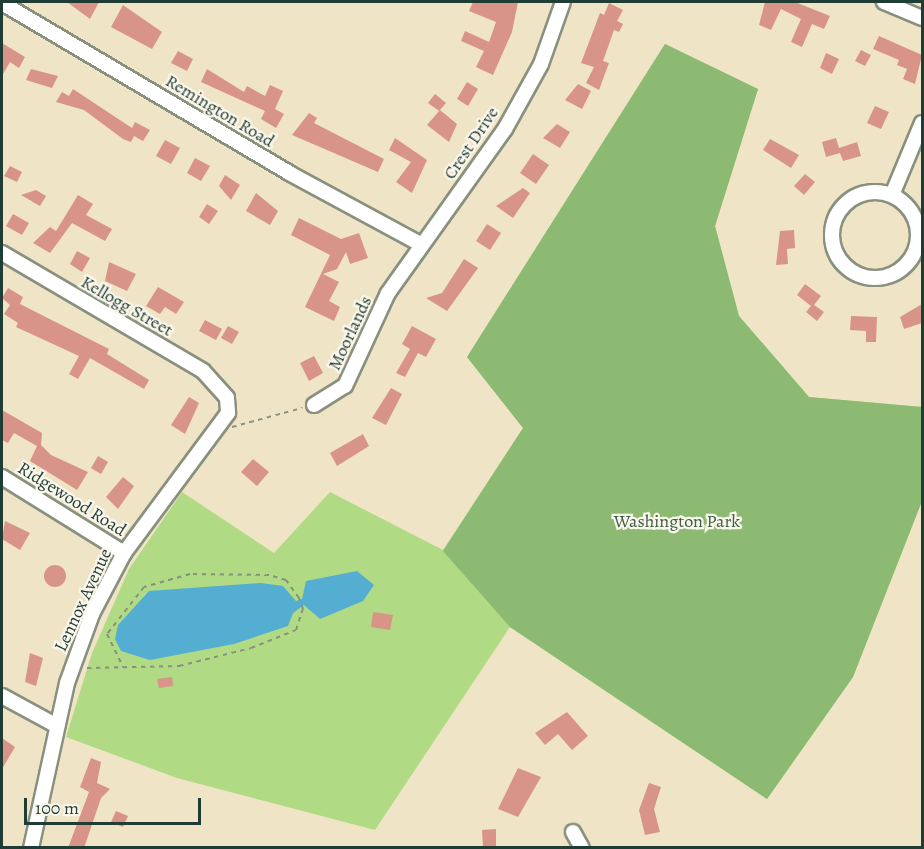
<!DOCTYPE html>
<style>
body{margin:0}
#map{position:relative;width:924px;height:849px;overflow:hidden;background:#f0e4c7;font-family:Alegreya,serif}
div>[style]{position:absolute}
.green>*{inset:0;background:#b1da84}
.forest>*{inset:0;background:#8cba72}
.water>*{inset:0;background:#54aed2}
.building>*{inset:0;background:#d89487}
.round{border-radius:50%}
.path>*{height:2px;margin-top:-1px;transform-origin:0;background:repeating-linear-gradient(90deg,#88907e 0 4.5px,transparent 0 9px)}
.roads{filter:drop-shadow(2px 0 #88907e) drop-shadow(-2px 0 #88907e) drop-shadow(0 2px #88907e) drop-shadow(0 -2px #88907e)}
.minor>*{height:14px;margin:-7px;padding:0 7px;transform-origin:7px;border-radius:7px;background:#fff}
.minor>.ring{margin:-7px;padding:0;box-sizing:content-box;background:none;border:14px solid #fff;border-radius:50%}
span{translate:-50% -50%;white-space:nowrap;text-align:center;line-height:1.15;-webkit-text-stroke:4.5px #fbf7ec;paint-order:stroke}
.street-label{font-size:18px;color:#1f3d34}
.park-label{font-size:18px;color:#3c5c44}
.frame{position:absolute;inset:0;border:3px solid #1f3d34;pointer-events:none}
.scale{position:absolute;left:24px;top:798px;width:177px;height:27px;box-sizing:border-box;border:3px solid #1f3d34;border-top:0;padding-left:8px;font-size:18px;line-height:21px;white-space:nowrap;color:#1f3d34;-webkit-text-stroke:4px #fbf7ec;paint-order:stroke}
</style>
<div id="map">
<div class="green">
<i style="clip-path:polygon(665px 44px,758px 89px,715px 226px,739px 316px,809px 397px,922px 407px,922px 501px,853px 677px,767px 799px,510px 627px,375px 830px,177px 778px,66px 737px,92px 653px,129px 569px,182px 492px,274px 553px,330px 492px,443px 550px,523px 428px,467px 357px)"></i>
</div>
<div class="forest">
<i style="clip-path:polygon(665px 44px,758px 89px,715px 226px,739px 316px,809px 397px,922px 407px,922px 501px,853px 677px,767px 799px,510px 627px,443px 551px,523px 428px,467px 357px)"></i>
</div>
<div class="water">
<i style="clip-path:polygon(357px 571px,374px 585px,363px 601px,320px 619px,304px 605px,293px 613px,288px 626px,234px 644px,150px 660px,121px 651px,115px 639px,118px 625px,149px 591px,261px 583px,283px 586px,296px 601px,302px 599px,306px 581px)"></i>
</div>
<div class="building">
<i style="clip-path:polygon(67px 2px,99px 2px,90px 19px)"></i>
<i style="clip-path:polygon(473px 2px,518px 2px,512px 32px,493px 75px,476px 67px,484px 51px,461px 41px,465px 31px,489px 42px,496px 22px,469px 11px)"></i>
<i style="clip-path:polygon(765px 2px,795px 2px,830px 16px,824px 29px,812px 24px,802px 47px,791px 42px,801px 19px,781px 9px,771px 30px,759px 25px)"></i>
<i style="clip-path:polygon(609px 3px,623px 10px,617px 21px,623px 24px,619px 32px,614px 30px,603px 61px,609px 63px,599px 90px,586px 83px,594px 67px,581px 63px,600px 13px,604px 15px)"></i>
<i style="clip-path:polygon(123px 5px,162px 32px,152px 49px,111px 27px)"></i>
<i style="clip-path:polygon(879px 36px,922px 55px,915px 84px,903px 79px,907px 69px,897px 65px,899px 60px,873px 49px)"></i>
<i style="clip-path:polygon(2px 43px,25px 57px,19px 68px,10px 62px,2px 76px)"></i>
<i style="clip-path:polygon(861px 50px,871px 55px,865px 66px,855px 61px)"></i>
<i style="clip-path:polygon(178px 51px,193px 59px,187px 71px,171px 63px)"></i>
<i style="clip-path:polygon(826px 53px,839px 59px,832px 74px,820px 68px)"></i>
<i style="clip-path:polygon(31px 69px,58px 76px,52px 88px,26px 80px)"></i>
<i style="clip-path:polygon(207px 69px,244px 92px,247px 86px,265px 96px,270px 85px,283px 91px,275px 109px,284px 114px,276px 128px,261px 119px,265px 111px,201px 82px)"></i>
<i style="clip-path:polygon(467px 82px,478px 89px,468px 106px,457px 99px)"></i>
<i style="clip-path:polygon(578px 84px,591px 91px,582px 109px,565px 100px)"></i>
<i style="clip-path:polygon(73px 89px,132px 128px,135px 122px,150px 130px,143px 141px,134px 136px,131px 142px,123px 139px,84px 110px,56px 102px,62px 92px,69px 96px)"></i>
<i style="clip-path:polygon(435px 94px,446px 103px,439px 111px,428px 103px)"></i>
<i style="clip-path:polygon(875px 106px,889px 112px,881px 129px,867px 123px)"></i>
<i style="clip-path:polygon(440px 110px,457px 124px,449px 142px,427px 125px)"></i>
<i style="clip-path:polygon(309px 113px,317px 118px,314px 123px,384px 159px,378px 172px,292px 135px)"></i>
<i style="clip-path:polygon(557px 124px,570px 132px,560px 148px,543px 138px)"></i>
<i style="clip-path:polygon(395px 138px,427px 160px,412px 193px,396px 182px,411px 162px,389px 150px)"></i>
<i style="clip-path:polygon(836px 138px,839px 148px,857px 142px,861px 156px,843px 161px,840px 153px,826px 157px,822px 142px)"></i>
<i style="clip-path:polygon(770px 139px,799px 155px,791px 168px,763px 150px)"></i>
<i style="clip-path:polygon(165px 140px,180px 148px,171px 164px,156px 156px)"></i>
<i style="clip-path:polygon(533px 154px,549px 165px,536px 184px,520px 173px)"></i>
<i style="clip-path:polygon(195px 158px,210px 166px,201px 181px,187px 173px)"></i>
<i style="clip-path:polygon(10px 166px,22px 172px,17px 182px,4px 176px)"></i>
<i style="clip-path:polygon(805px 174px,815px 182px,804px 195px,794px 186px)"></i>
<i style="clip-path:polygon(225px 175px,240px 185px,231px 200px,219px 186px)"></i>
<i style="clip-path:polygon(523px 188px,530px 193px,513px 218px,496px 206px)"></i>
<i style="clip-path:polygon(36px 190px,46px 196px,40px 206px,21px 195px)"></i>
<i style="clip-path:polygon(256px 193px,278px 211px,270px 225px,246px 211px)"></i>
<i style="clip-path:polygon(78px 195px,93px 204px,86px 215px,112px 229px,105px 241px,72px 223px,50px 253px,33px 243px,50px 227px,56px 231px)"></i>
<i style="clip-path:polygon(207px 204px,218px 211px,209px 224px,199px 217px)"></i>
<i style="clip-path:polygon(13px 214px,29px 223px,22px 235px,6px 226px)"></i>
<i style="clip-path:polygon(299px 218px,341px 239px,359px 233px,368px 258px,350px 264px,346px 252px,337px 269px,323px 274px,339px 282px,329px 301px,340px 307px,334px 321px,305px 307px,330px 255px,291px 235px)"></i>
<i style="clip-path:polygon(487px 224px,501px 233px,490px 250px,476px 241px)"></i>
<i style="clip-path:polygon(794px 230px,795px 248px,787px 249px,788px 264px,776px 265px,780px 231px)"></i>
<i style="clip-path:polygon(77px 251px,90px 258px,82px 272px,70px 264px)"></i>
<i style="clip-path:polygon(464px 259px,478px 268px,447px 311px,426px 298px,442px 293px)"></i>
<i style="clip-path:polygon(109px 262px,136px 274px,127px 291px,105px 281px)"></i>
<i style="clip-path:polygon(805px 284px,821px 296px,814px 305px,824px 312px,817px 321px,806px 312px,811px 306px,797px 295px)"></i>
<i style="clip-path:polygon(158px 287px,184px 302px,176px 314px,165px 307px,160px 314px,146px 306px)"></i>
<i style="clip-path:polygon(8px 288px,23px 297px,20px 304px,109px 349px,107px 354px,149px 380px,144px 389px,90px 358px,78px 379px,69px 374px,79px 356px,16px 327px,18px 323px,4px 314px,10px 305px,2px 298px)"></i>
<i style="clip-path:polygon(922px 304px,922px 323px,904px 329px,900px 317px)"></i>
<i style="clip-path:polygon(851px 316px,877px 317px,876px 342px,866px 342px,866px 331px,850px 330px)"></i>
<i style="clip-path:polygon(205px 320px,222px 329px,216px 340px,199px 331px)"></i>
<i style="clip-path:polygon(228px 326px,239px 332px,232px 344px,221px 338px)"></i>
<i style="clip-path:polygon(412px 326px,436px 339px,426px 357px,418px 353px,405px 377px,396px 373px,410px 349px,402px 344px)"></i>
<i style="clip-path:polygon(314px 356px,323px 373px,309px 381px,300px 363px)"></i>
<i style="clip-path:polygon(391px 388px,402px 394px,386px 425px,372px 418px)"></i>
<i style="clip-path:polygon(189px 397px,199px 403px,185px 434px,171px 425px)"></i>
<i style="clip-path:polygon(2px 410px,42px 433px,41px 445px,51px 455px,88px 472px,77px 490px,30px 461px,37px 446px,14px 433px,8px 443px,2px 440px)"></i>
<i style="clip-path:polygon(363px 434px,369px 446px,337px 466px,330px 453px)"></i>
<i style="clip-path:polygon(98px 456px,108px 462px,101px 474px,91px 468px)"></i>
<i style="clip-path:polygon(253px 459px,269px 472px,257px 486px,241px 472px)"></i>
<i style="clip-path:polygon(123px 477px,134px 486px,118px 509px,106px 497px)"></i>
<i style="clip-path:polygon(5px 521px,30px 533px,20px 550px,2px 539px)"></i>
<i class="round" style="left:44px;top:565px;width:22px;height:22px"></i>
<i style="clip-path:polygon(373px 612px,393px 615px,390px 630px,371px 627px)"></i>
<i style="clip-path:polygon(30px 653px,43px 658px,36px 686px,25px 682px)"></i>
<i style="clip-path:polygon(172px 677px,173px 686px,159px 688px,157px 679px)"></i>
<i style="clip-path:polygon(567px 712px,588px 736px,572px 750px,558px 734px,545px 745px,535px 733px)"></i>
<i style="clip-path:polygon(2px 738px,15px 747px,2px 769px)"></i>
<i style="clip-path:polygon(91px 758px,101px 762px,97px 783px,110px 789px,101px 798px,84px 848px,68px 848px,89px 792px,80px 787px)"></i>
<i style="clip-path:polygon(518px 768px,541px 777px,518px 817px,498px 809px)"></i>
<i style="clip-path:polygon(649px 783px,661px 787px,654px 809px,660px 832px,645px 835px,639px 810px)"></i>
<i style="clip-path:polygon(116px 811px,128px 816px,123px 827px,111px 822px)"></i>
<i style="clip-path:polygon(496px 829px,496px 848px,483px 848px,482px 830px)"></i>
</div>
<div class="path">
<i style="left:232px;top:427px;width:73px;rotate:-15.2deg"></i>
<i style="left:87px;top:668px;width:92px;rotate:-1.2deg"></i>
<i style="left:179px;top:666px;width:74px;rotate:-14deg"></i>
<i style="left:251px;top:648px;width:48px;rotate:-21.8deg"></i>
<i style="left:296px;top:630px;width:22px;rotate:-72deg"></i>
<i style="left:303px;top:609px;width:12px;rotate:-110deg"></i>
<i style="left:299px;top:598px;width:22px;rotate:-126deg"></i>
<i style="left:286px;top:580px;width:18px;rotate:-164deg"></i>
<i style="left:269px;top:575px;width:79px;rotate:-179.3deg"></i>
<i style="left:190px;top:574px;width:48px;rotate:164.2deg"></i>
<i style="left:144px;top:587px;width:60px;rotate:128.2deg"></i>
<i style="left:107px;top:634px;width:37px;rotate:64deg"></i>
</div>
<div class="roads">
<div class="minor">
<i style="left:884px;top:2px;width:41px;rotate:22.8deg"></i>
<i style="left:2px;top:3px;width:334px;rotate:30.6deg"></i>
<i style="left:289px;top:173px;width:151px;rotate:28.4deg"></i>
<i class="ring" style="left:832px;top:192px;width:72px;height:72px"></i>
<i style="left:892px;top:195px;width:78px;rotate:-67.4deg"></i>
<i style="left:2px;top:253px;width:233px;rotate:30.4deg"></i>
<i style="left:203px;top:371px;width:36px;rotate:48deg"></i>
<i style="left:227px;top:398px;width:15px;rotate:86deg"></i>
<i style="left:228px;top:413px;width:174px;rotate:126.6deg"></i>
<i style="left:124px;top:553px;width:69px;rotate:117.7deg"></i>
<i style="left:92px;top:614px;width:73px;rotate:109.9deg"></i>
<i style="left:67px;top:683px;width:169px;rotate:102.3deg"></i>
<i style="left:314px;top:405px;width:36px;rotate:-32deg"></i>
<i style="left:345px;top:386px;width:102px;rotate:-65.2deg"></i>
<i style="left:388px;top:293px;width:201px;rotate:-54.5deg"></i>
<i style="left:505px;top:129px;width:74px;rotate:-61deg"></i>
<i style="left:541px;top:64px;width:66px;rotate:-70.5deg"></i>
<i style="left:2px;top:477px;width:144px;rotate:31.9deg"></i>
<i style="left:2px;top:696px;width:63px;rotate:28.6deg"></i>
<i style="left:573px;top:832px;width:18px;rotate:61deg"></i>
</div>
</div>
<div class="street-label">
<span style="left:220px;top:111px;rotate:31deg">Remington Road</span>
<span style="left:471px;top:143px;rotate:-56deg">Crest Drive</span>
<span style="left:127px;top:306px;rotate:30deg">Kellogg Street</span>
<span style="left:350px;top:333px;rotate:-65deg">Moorlands</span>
<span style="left:72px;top:499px;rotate:32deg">Ridgewood Road</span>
<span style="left:83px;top:600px;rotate:-65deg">Lennox Avenue</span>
</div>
<div class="park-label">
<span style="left:677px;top:521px">Washington Park</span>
</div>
<div class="frame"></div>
<div class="scale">100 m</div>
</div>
